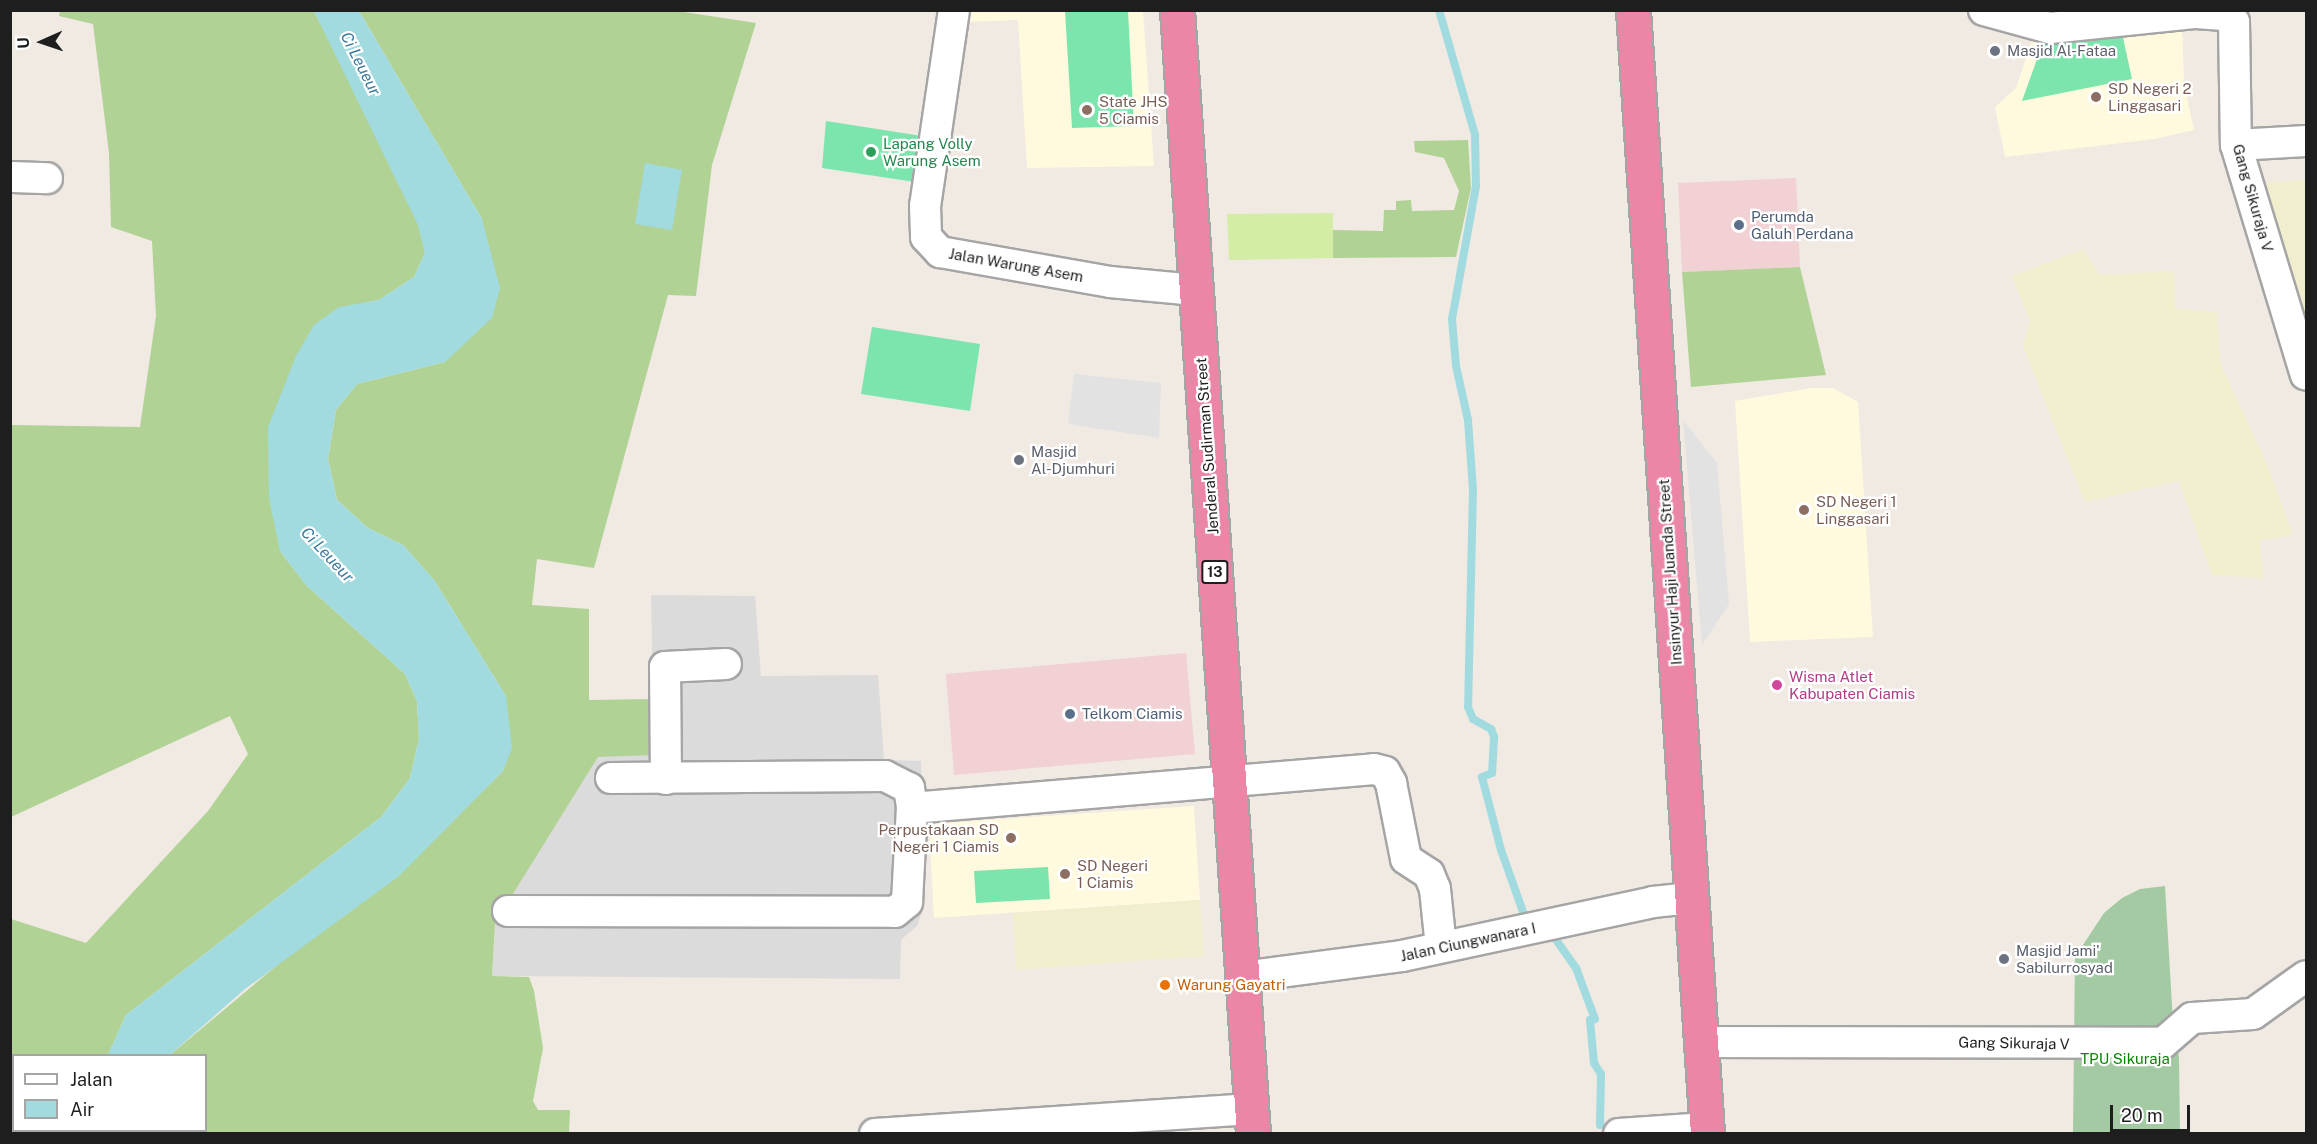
<!DOCTYPE html>
<style>
body{margin:0}
#map{position:relative;width:2317px;height:1144px;overflow:hidden;background:#f0eae3;font-family:"Public Sans",sans-serif}
div>[style]{position:absolute}
.residential>*{inset:0;background:#dcdbdb}
.commercial>*{inset:0;background:#f2d1d5}
.education>*{inset:0;background:#fffadd}
.farmland>*{inset:0;background:#f0eecd}
.grass>*{inset:0;background:#d3eda6}
.forest>*{inset:0;background:#b0d295}
.cemetery>*{inset:0;background:#a3caa3}
.pitch>*{inset:0;background:#7ce4ad}
.parking>*{inset:0;background:#e2e2e2}
.water>*{inset:0;background:#a1dbe0}
.stream>*{height:8px;margin:-4px;padding:0 4px;transform-origin:4px;border-radius:4px;background:#a1dbe0}
.roads{filter:drop-shadow(2px 0 #a5a5a5) drop-shadow(-2px 0 #a5a5a5) drop-shadow(0 2px #a5a5a5) drop-shadow(0 -2px #a5a5a5)}
.street>*{height:30px;margin:-15px;padding:0 15px;transform-origin:15px;border-radius:15px;background:#fff}
.highway>*{height:33px;margin:-16.5px;padding:0 16.5px;transform-origin:16.5px;border-radius:16.5px;background:#ec86a7}
.dots>*{width:16px;height:16px;translate:-50% -50%;box-sizing:border-box;border:3px solid #fff;border-radius:50%}
span{translate:-50% -50%;white-space:nowrap;text-align:center;line-height:1.15;-webkit-text-stroke:4.5px #fff;paint-order:stroke}
.shield-label span{padding:2px 4px;background:#fff;border:2px solid;border-radius:4px;-webkit-text-stroke-width:0}
.shield-label{font-size:14px;color:#1e1e1e;font-weight:700}
.worship-label{font-size:15px;color:#5b616d}
.left{translate:0 -50%;text-align:left}
.education-label{font-size:15px;color:#785e54}
.right{translate:-100% -50%;text-align:right}
.leisure-label{font-size:15px;color:#27864d}
.street-label{font-size:15px;color:#1e1e1e}
.service-label{font-size:15px;color:#4e5e75}
.hotel-label{font-size:15px;color:#b23c85}
.food-label{font-size:15px;color:#c56008}
.park-label{font-size:15px;color:#0c8404}
.water-label{font-size:16px;color:#3c7a9c;font-style:italic}
.frame{position:absolute;inset:0;border:12px solid #1e1e1e;pointer-events:none}
.legend{position:absolute;left:12px;top:1054px;width:195px;height:78px;box-sizing:border-box;background:#fff;border:2px solid #a5a5a5;margin:0;padding:8px 10px;list-style:none;font-size:18px;color:#1e1e1e}
.legend li{display:flex;align-items:center;gap:12px;height:30px}
.legend b{width:30px;border:2px solid #a5a5a5}
.north{position:absolute;left:12px;top:12px;width:60px;height:60px;-webkit-text-stroke:4px #fff;paint-order:stroke;rotate:267deg;font-size:16px;font-weight:700;line-height:24px;text-align:center;color:#1e1e1e}
.north::after{content:'';display:block;margin:auto;width:21px;height:27px;background:#1e1e1e;clip-path:polygon(50% 0,100% 100%,50% 72%,0 100%)}
.scale{position:absolute;left:2110px;top:1105px;width:80px;height:27px;box-sizing:border-box;border:3px solid #1e1e1e;border-top:0;padding-left:8px;font-size:18px;line-height:21px;white-space:nowrap;color:#1e1e1e;-webkit-text-stroke:4px #fff;paint-order:stroke}
</style>
<div id="map">
<div class="residential">
<i style="clip-path:polygon(651px 595px,755px 596px,761px 676px,878px 675px,884px 760px,921px 761px,923px 909px,917px 926px,901px 940px,900px 979px,492px 976px,495px 923px,598px 757px,654px 754px)"></i>
</div>
<div class="commercial">
<i style="clip-path:polygon(1796px 178px,1800px 267px,1682px 272px,1678px 183px)"></i>
<i style="clip-path:polygon(1186px 653px,1195px 754px,954px 775px,946px 674px)"></i>
</div>
<div class="education">
<i style="clip-path:polygon(964px 11px,1143px 11px,1154px 166px,1027px 168px,1018px 20px,965px 22px)"></i>
<i style="clip-path:polygon(2182px 21px,2184px 84px,2194px 130px,2154px 139px,2005px 157px,1995px 107px,2016px 88px,2034px 34px)"></i>
<i style="clip-path:polygon(1812px 388px,1833px 388px,1858px 402px,1873px 637px,1750px 642px,1735px 401px)"></i>
<i style="clip-path:polygon(1194px 806px,1200px 900px,934px 918px,929px 824px)"></i>
</div>
<div class="farmland">
<i style="clip-path:polygon(2306px 180px,2306px 332px,2263px 183px)"></i>
<i style="clip-path:polygon(2083px 249px,2100px 275px,2174px 271px,2175px 309px,2217px 312px,2220px 363px,2267px 464px,2293px 535px,2259px 541px,2264px 578px,2212px 575px,2179px 481px,2085px 502px,2023px 346px,2030px 321px,2012px 276px)"></i>
<i style="clip-path:polygon(1200px 900px,1204px 956px,1016px 970px,1013px 913px)"></i>
</div>
<div class="grass">
<i style="clip-path:polygon(1333px 213px,1333px 258px,1229px 260px,1227px 214px)"></i>
</div>
<div class="forest">
<i style="clip-path:polygon(60px 10px,314px 11px,367px 116px,419px 225px,425px 253px,414px 277px,379px 300px,339px 308px,280px 551px,306px 585px,405px 674px,417px 701px,419px 739px,410px 778px,381px 817px,126px 1015px,108px 1055px,14px 1056px,14px 1130px,93px 1133px,11px 1134px,11px 919px,86px 943px,208px 811px,248px 754px,230px 716px,11px 817px,11px 425px,140px 427px,156px 316px,152px 241px,111px 227px,109px 153px,93px 24px,59px 16px)"></i>
<i style="clip-path:polygon(671px 10px,756px 23px,712px 165px,696px 296px,668px 295px,594px 568px,537px 559px,532px 605px,589px 609px,589px 700px,653px 699px,654px 755px,598px 757px,495px 923px,492px 976px,529px 977px,534px 991px,543px 1048px,533px 1101px,538px 1110px,570px 1110px,569px 1133px,145px 1134px,206px 1130px,206px 1056px,170px 1055px,466px 807px,503px 771px,506px 696px,434px 580px,403px 545px,368px 528px,337px 500px,328px 459px,336px 410px,357px 384px,445px 362px,482px 219px,359px 11px)"></i>
<i style="clip-path:polygon(1468px 140px,1471px 188px,1456px 257px,1333px 258px,1333px 230px,1383px 231px,1384px 210px,1396px 210px,1396px 201px,1411px 200px,1412px 211px,1454px 210px,1459px 191px,1444px 158px,1415px 152px,1414px 141px)"></i>
<i style="clip-path:polygon(1800px 267px,1826px 375px,1691px 387px,1682px 272px)"></i>
</div>
<div class="cemetery">
<i style="clip-path:polygon(2165px 886px,2173px 1022px,2179px 1058px,2180px 1133px,2073px 1134px,2075px 957px,2104px 913px,2122px 898px,2140px 889px)"></i>
</div>
<div class="pitch">
<i style="clip-path:polygon(1065px 11px,1128px 11px,1134px 126px,1072px 128px)"></i>
<i style="clip-path:polygon(2122px 33px,2132px 79px,2022px 101px,2042px 45px)"></i>
<i style="clip-path:polygon(826px 121px,922px 136px,915px 182px,822px 168px)"></i>
<i style="clip-path:polygon(872px 327px,980px 344px,970px 411px,861px 394px)"></i>
<i style="clip-path:polygon(1048px 867px,1050px 899px,976px 903px,974px 871px)"></i>
</div>
<div class="parking">
<i style="clip-path:polygon(1074px 374px,1161px 383px,1159px 438px,1068px 424px)"></i>
<i style="clip-path:polygon(1683px 420px,1717px 463px,1729px 604px,1702px 645px)"></i>
</div>
<div class="water">
<i style="clip-path:polygon(314px 11px,359px 11px,482px 219px,500px 288px,492px 318px,445px 362px,357px 384px,336px 410px,328px 459px,337px 500px,368px 528px,403px 545px,434px 580px,506px 696px,512px 748px,503px 771px,399px 876px,245px 989px,170px 1055px,108px 1055px,126px 1015px,381px 817px,410px 778px,419px 739px,417px 701px,405px 674px,306px 585px,280px 551px,269px 498px,268px 427px,296px 356px,314px 325px,339px 307px,379px 300px,414px 277px,425px 253px,418px 225px)"></i>
<i style="clip-path:polygon(645px 163px,682px 170px,672px 230px,635px 224px)"></i>
</div>
<div class="stream">
<i style="left:1439px;top:10px;width:130px;rotate:73.9deg"></i>
<i style="left:1475px;top:135px;width:51px;rotate:88.9deg"></i>
<i style="left:1476px;top:186px;width:135px;rotate:100.2deg"></i>
<i style="left:1452px;top:319px;width:47px;rotate:85.1deg"></i>
<i style="left:1456px;top:366px;width:55px;rotate:77.5deg"></i>
<i style="left:1468px;top:420px;width:70px;rotate:85.9deg"></i>
<i style="left:1473px;top:490px;width:217px;rotate:91.3deg"></i>
<i style="left:1468px;top:707px;width:13px;rotate:67deg"></i>
<i style="left:1473px;top:719px;width:21px;rotate:29deg"></i>
<i style="left:1491px;top:729px;width:9px;rotate:69deg"></i>
<i style="left:1494px;top:737px;width:36px;rotate:93deg"></i>
<i style="left:1492px;top:773px;width:11px;rotate:158deg"></i>
<i style="left:1482px;top:777px;width:75px;rotate:75.4deg"></i>
<i style="left:1501px;top:850px;width:77px;rotate:70.4deg"></i>
<i style="left:1552px;top:934px;width:42px;rotate:54.8deg"></i>
<i style="left:1576px;top:968px;width:54px;rotate:69.6deg"></i>
<i style="left:1595px;top:1019px;width:5px;rotate:169deg"></i>
<i style="left:1590px;top:1020px;width:43px;rotate:84.7deg"></i>
<i style="left:1594px;top:1063px;width:13px;rotate:58deg"></i>
<i style="left:1601px;top:1074px;width:51px;rotate:91.1deg"></i>
</div>
<div class="roads">
<div class="street">
<i style="left:954px;top:10px;width:198px;rotate:98.4deg"></i>
<i style="left:925px;top:206px;width:31px;rotate:88deg"></i>
<i style="left:926px;top:237px;width:21px;rotate:47deg"></i>
<i style="left:940px;top:252px;width:173px;rotate:10deg"></i>
<i style="left:1110px;top:282px;width:86px;rotate:5.3deg"></i>
<i style="left:1984px;top:10px;width:68px;rotate:15.3deg"></i>
<i style="left:2050px;top:28px;width:147px;rotate:-5.9deg"></i>
<i style="left:2196px;top:13px;width:31px;rotate:4deg"></i>
<i style="left:2227px;top:15px;width:10px;rotate:45deg"></i>
<i style="left:2234px;top:22px;width:123px;rotate:89.1deg"></i>
<i style="left:2236px;top:145px;width:240px;rotate:73.1deg"></i>
<i style="left:2236px;top:145px;width:70px;rotate:-3.3deg"></i>
<i style="left:10px;top:177px;width:37px;rotate:2deg"></i>
<i style="left:611px;top:778px;width:274px;rotate:-0.4deg"></i>
<i style="left:885px;top:776px;width:27px;rotate:27deg"></i>
<i style="left:909px;top:788px;width:20px;rotate:81deg"></i>
<i style="left:666px;top:779px;width:112px;rotate:-90.5deg"></i>
<i style="left:665px;top:667px;width:61px;rotate:-2.8deg"></i>
<i style="left:508px;top:911px;width:387px;rotate:0.1deg"></i>
<i style="left:895px;top:912px;width:16px;rotate:-40deg"></i>
<i style="left:907px;top:902px;width:94px;rotate:-87deg"></i>
<i style="left:912px;top:808px;width:464px;rotate:-4.8deg"></i>
<i style="left:1374px;top:769px;width:11px;rotate:15deg"></i>
<i style="left:1385px;top:772px;width:13px;rotate:61deg"></i>
<i style="left:1391px;top:783px;width:77px;rotate:78.8deg"></i>
<i style="left:1406px;top:859px;width:27px;rotate:33deg"></i>
<i style="left:1429px;top:874px;width:16px;rotate:68deg"></i>
<i style="left:1435px;top:889px;width:58px;rotate:84.1deg"></i>
<i style="left:1243px;top:977px;width:160px;rotate:-7.5deg"></i>
<i style="left:1402px;top:956px;width:257px;rotate:-12.1deg"></i>
<i style="left:1653px;top:902px;width:38px;rotate:-6deg"></i>
<i style="left:1701px;top:1042px;width:462px;rotate:0.1deg"></i>
<i style="left:2163px;top:1043px;width:38px;rotate:-41deg"></i>
<i style="left:2192px;top:1018px;width:61px;rotate:-3.8deg"></i>
<i style="left:2253px;top:1014px;width:65px;rotate:-35.6deg"></i>
<i style="left:875px;top:1134px;width:377px;rotate:-3.8deg"></i>
<i style="left:1619px;top:1134px;width:87px;rotate:-3.9deg"></i>
</div>
<div class="highway">
<i style="left:1177px;top:10px;width:1127px;rotate:86.13deg"></i>
<i style="left:1633px;top:10px;width:1126px;rotate:86.23deg"></i>
</div>
</div>
<div class="dots">
<i style="left:1995px;top:51px;background:#6b7280"></i>
<i style="left:2096px;top:97px;background:#8d6e63"></i>
<i style="left:1087px;top:110px;background:#8d6e63"></i>
<i style="left:871px;top:152px;background:#2e9e5b"></i>
<i style="left:1739px;top:225px;background:#5c6f8a"></i>
<i style="left:1019px;top:460px;background:#6b7280"></i>
<i style="left:1804px;top:510px;background:#8d6e63"></i>
<i style="left:1777px;top:685px;background:#d1479c"></i>
<i style="left:1070px;top:714px;background:#5c6f8a"></i>
<i style="left:1011px;top:838px;background:#8d6e63"></i>
<i style="left:1065px;top:874px;background:#8d6e63"></i>
<i style="left:2004px;top:959px;background:#6b7280"></i>
<i style="left:1165px;top:985px;background:#e8710a"></i>
</div>
<div class="shield-label">
<span style="left:1215px;top:572px">13</span>
</div>
<div class="worship-label">
<span class="left" style="left:2007px;top:51px">Masjid Al-Fataa</span>
<span class="left" style="left:1031px;top:460px">Masjid<br>Al-Djumhuri</span>
<span class="left" style="left:2016px;top:959px">Masjid Jami'<br>Sabilurrosyad</span>
</div>
<div class="education-label">
<span class="left" style="left:2108px;top:97px">SD Negeri 2<br>Linggasari</span>
<span class="left" style="left:1099px;top:110px">State JHS<br>5 Ciamis</span>
<span class="left" style="left:1816px;top:510px">SD Negeri 1<br>Linggasari</span>
<span class="right" style="left:999px;top:838px">Perpustakaan SD<br>Negeri 1 Ciamis</span>
<span class="left" style="left:1077px;top:874px">SD Negeri<br>1 Ciamis</span>
</div>
<div class="leisure-label">
<span class="left" style="left:883px;top:152px">Lapang Volly<br>Warung Asem</span>
</div>
<div class="street-label">
<span style="left:2253px;top:198px;rotate:74deg">Gang Sikuraja V</span>
<span style="left:1016px;top:265px;rotate:10deg">Jalan Warung Asem</span>
<span style="left:1207px;top:446px;rotate:-94deg">Jenderal Sudirman Street</span>
<span style="left:1670px;top:572px;rotate:-94deg">Insinyur Haji Juanda Street</span>
<span style="left:1468px;top:942px;rotate:-12deg">Jalan Ciungwanara I</span>
<span style="left:2014px;top:1043px;rotate:1deg">Gang Sikuraja V</span>
</div>
<div class="service-label">
<span class="left" style="left:1751px;top:225px">Perumda<br>Galuh Perdana</span>
<span class="left" style="left:1082px;top:714px">Telkom Ciamis</span>
</div>
<div class="hotel-label">
<span class="left" style="left:1789px;top:685px">Wisma Atlet<br>Kabupaten Ciamis</span>
</div>
<div class="food-label">
<span class="left" style="left:1177px;top:985px">Warung Gayatri</span>
</div>
<div class="park-label">
<span style="left:2125px;top:1059px">TPU Sikuraja</span>
</div>
<div class="water-label">
<span style="left:360px;top:64px;rotate:63deg">Ci Leueur</span>
<span style="left:327px;top:555px;rotate:47deg">Ci Leueur</span>
</div>
<div class="frame"></div>
<ul class="legend">
<li><b style="height:8px;background:#fff"></b>Jalan</li>
<li><b style="height:16px;background:#a1dbe0"></b>Air</li>
</ul>
<div class="north">U</div>
<div class="scale">20 m</div>
</div>
